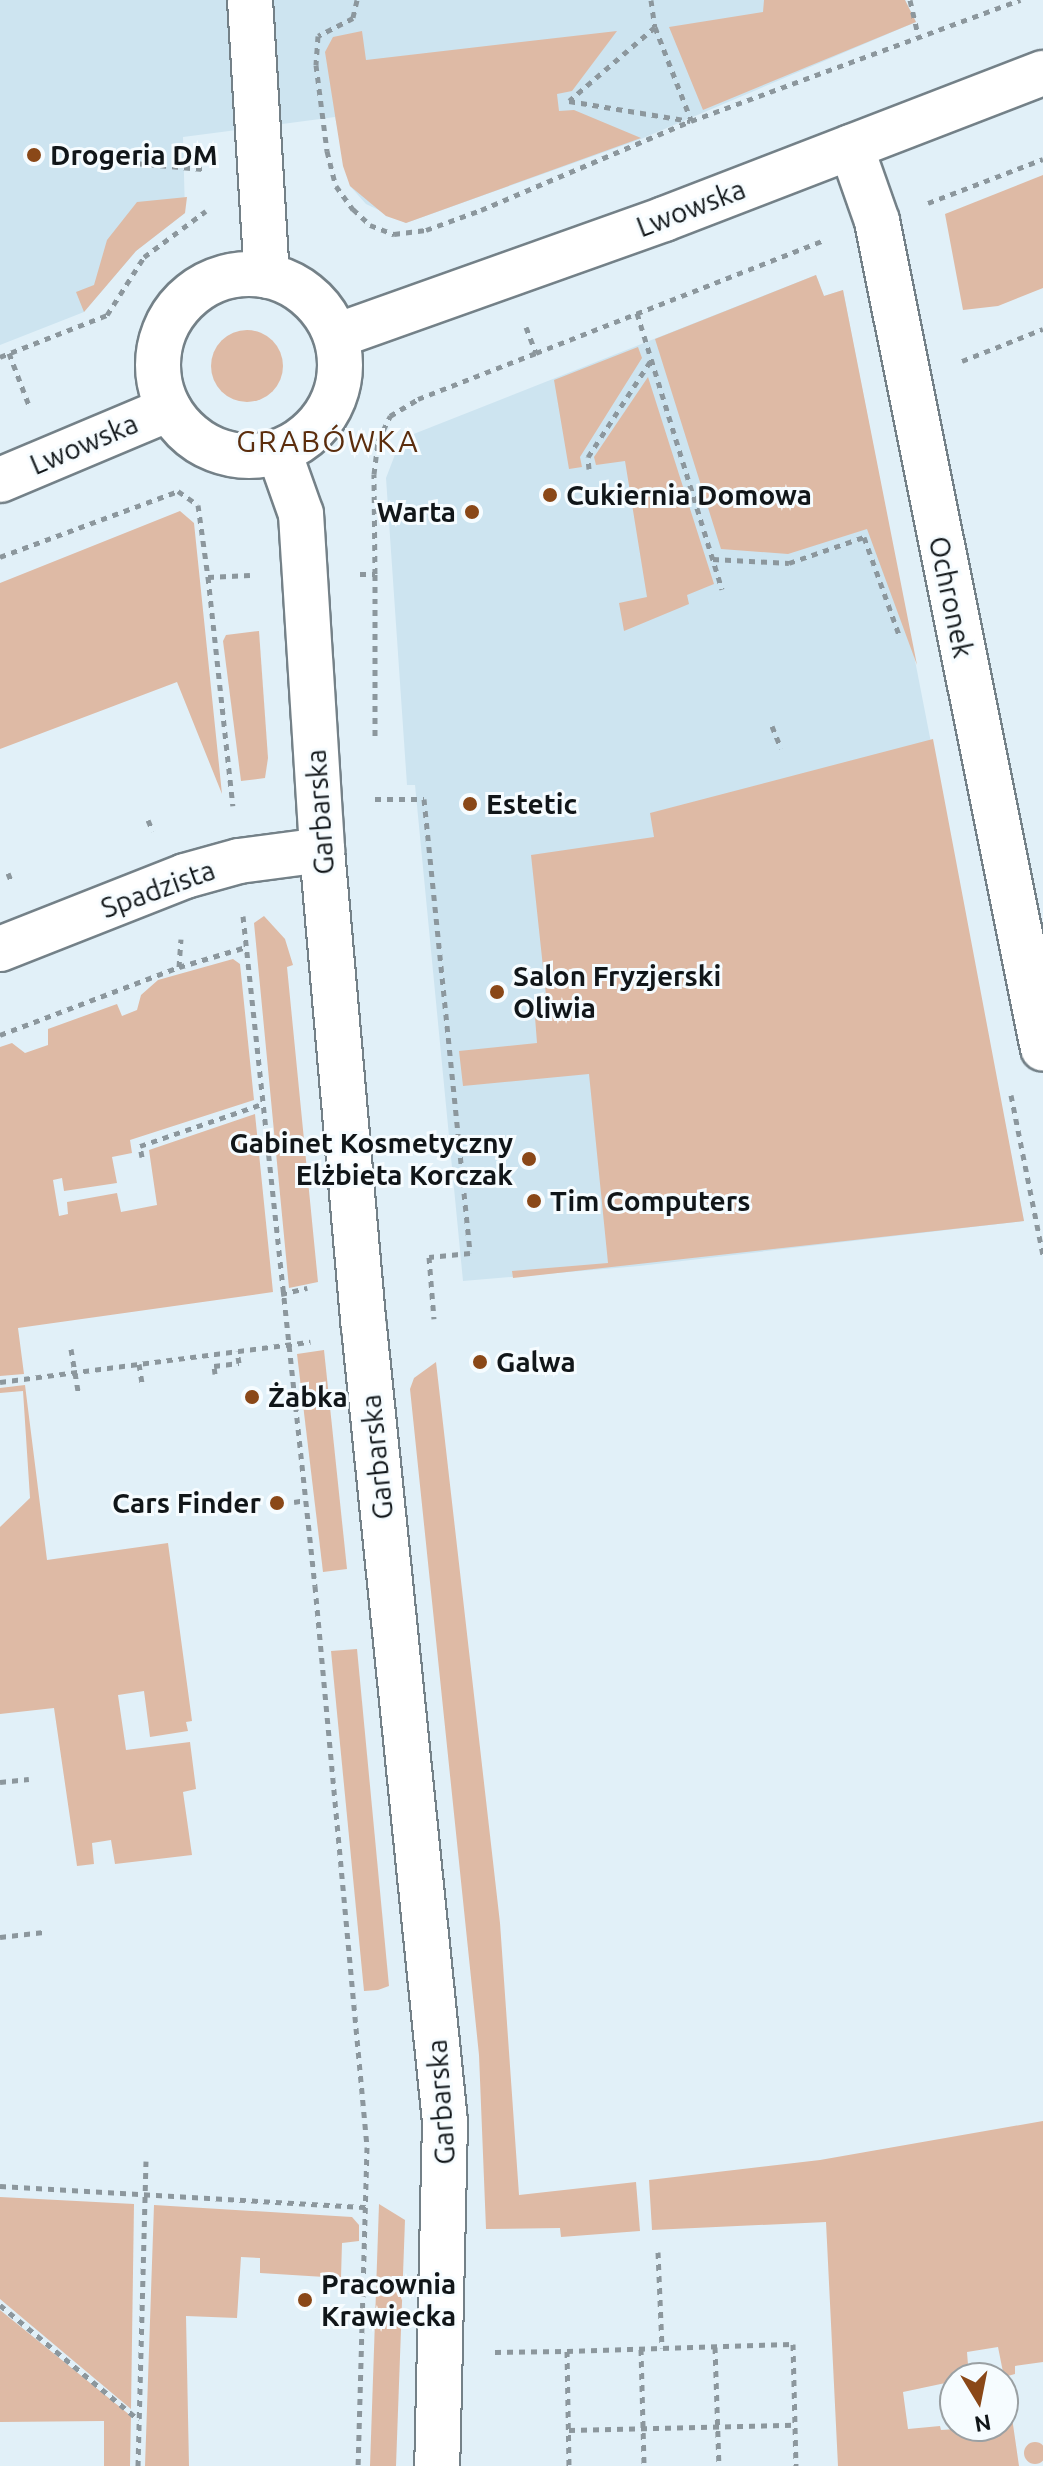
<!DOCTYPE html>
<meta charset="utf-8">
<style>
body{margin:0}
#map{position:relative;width:1043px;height:2466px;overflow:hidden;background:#e1f0f8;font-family:Ubuntu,sans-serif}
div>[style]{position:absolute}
.built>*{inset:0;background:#cde4f0}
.green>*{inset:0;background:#debaa5}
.round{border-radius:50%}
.path>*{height:5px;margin-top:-2.5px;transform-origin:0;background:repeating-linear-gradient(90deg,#8c979d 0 6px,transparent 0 12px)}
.roads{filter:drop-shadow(2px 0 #748188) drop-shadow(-2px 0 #748188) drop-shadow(0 2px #748188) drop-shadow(0 -2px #748188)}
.minor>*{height:44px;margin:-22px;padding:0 22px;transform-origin:22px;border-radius:22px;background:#fff}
.minor>.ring{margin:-22px;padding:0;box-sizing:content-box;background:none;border:44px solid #fff;border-radius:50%}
.dots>*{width:22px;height:22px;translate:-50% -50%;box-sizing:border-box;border:4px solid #f6fcff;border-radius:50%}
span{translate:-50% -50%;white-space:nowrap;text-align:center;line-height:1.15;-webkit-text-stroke:6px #f6fcff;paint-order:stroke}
.poi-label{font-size:28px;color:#111619;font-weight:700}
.left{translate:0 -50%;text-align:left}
.right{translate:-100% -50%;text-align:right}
.street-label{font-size:28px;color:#111619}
.neighbourhood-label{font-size:30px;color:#5b2d0d;letter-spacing:2px}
.north{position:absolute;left:939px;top:2362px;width:80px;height:80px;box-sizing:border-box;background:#f6fcff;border:2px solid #9aa0a3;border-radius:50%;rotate:170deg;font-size:22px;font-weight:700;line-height:32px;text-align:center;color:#111619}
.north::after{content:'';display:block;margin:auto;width:28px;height:36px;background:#8a4818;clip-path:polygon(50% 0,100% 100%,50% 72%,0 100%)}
</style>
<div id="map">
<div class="built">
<i style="clip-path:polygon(0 0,905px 0,916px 22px,641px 139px,406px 223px,366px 204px,350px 186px,335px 117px,183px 137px,185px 213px,136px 251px,84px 312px,0 345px)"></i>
<i style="clip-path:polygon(816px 275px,824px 296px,843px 290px,1024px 1221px,639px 1266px,463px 1281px,415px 785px,407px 785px,386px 478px,401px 439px)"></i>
</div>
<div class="green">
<i style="clip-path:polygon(764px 0,905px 0,916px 22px,703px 110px,669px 27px,763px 12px)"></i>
<i style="clip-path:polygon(362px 31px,366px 60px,617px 31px,572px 91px,557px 94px,559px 111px,574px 110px,641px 138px,406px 223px,386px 216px,350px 186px,343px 166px,325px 52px,333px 37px)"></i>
<i style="clip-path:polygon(1043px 175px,1043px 288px,998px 306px,963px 310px,945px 214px)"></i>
<i style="clip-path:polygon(187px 197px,185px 213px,136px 251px,84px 312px,76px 292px,94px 285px,107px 240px,137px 202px)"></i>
<i style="clip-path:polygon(816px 275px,824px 296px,843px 290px,917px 665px,867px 529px,788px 554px,721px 549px,655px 339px)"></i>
<i class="round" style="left:211px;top:330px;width:72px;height:72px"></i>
<i style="clip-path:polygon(638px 347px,642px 358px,580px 457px,582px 467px,569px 469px,554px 380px)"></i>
<i style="clip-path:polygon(648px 377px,714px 584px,687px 595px,689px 604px,624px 631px,619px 603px,647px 597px,625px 461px,596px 465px,594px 457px)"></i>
<i style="clip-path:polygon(180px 511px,194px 523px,222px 794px,177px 682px,0 749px,0 583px)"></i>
<i style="clip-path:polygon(259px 631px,268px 758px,265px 778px,241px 781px,223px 641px,226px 635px)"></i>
<i style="clip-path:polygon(933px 739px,1024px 1221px,513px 1278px,512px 1271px,608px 1263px,589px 1074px,463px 1086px,459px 1051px,537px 1043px,535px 1017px,548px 1014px,531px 855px,654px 837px,650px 813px)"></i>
<i style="clip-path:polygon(264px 916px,285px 939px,293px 965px,287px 967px,318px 1282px,289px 1288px,254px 923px)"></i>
<i style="clip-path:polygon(233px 959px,240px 964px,254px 1100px,130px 1140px,132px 1153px,112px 1157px,117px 1183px,64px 1191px,62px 1178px,53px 1180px,59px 1216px,68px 1214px,67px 1202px,117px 1193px,121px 1212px,157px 1205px,149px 1150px,255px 1114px,273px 1292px,18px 1328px,24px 1374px,0 1376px,0 1047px,12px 1043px,25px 1053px,48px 1045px,48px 1029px,117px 1004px,122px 1016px,137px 1010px,141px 995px,158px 980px)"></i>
<i style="clip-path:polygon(324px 1350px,347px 1569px,323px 1572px,297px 1354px)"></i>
<i style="clip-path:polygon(436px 1362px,500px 1923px,519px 2195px,636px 2182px,640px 2231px,561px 2237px,560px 2228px,486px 2229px,479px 2055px,410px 1389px,414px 1378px)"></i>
<i style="clip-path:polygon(25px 1385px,47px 1560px,168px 1543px,192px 1721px,186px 1722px,188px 1731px,150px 1737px,144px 1691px,118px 1695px,126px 1750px,190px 1742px,196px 1789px,183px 1792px,192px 1855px,115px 1864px,111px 1840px,92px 1843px,94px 1864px,77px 1866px,54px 1708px,0 1714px,0 1527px,30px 1498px,23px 1391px,0 1393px,0 1388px)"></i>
<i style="clip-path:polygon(357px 1649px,389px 1986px,378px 1990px,364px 1991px,331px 1651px)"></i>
<i style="clip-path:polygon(1043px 2121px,1043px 2362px,1015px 2366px,1015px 2374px,1004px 2377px,998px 2347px,967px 2352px,969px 2378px,903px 2392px,908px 2429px,940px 2426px,941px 2430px,1003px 2426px,1003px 2390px,1008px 2390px,1019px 2466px,838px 2466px,826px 2222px,652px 2230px,649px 2180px,820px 2160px)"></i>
<i style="clip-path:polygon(0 2197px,134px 2204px,131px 2409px,0 2299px)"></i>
<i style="clip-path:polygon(379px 2204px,405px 2220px,396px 2466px,370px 2466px)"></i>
<i style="clip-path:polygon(154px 2205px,352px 2217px,359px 2225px,359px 2241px,342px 2243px,341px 2278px,260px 2273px,260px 2258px,241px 2257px,237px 2318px,186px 2316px,189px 2466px,145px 2466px)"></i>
<i style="clip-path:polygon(0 2310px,131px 2416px,130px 2466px,104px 2466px,104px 2421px,0 2422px)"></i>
<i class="round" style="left:1024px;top:2442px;width:22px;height:22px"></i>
</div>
<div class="path">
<i style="left:357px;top:0;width:18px;rotate:103deg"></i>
<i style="left:353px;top:18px;width:39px;rotate:153deg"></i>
<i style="left:318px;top:36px;width:29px;rotate:94deg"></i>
<i style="left:316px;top:65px;width:87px;rotate:82.7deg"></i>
<i style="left:327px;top:151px;width:36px;rotate:76deg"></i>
<i style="left:336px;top:186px;width:29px;rotate:54deg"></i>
<i style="left:353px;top:209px;width:23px;rotate:43deg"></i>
<i style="left:370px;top:225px;width:26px;rotate:21deg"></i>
<i style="left:394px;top:234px;width:32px;rotate:-7deg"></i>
<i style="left:426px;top:230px;width:59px;rotate:-20deg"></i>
<i style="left:481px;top:210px;width:228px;rotate:-23deg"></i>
<i style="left:691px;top:121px;width:351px;rotate:-20.2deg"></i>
<i style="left:651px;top:0;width:27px;rotate:82deg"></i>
<i style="left:655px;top:27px;width:100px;rotate:68.8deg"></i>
<i style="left:910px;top:0;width:39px;rotate:77deg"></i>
<i style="left:655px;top:27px;width:113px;rotate:139.3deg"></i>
<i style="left:569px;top:101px;width:123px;rotate:9.4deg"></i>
<i style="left:112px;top:161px;width:91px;rotate:5deg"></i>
<i style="left:928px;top:203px;width:123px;rotate:-20.9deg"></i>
<i style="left:637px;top:313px;width:289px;rotate:72.9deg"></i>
<i style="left:526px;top:327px;width:28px;rotate:69deg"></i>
<i style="left:536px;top:353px;width:309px;rotate:-21.4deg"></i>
<i style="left:9px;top:353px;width:59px;rotate:69.1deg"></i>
<i style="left:0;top:357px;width:115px;rotate:-21.4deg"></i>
<i style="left:107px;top:315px;width:69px;rotate:-57.5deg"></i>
<i style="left:144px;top:257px;width:77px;rotate:-36.6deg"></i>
<i style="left:962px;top:361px;width:87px;rotate:-21.6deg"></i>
<i style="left:589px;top:469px;width:12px;rotate:-95deg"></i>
<i style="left:588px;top:457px;width:117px;rotate:-56.9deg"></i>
<i style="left:0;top:557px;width:190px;rotate:-20.3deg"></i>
<i style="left:178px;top:491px;width:24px;rotate:35deg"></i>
<i style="left:198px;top:505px;width:73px;rotate:82.1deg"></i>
<i style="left:208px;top:577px;width:42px;rotate:-2.7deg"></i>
<i style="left:713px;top:559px;width:76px;rotate:3deg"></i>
<i style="left:789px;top:563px;width:79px;rotate:-19.1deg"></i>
<i style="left:864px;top:537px;width:104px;rotate:70.3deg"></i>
<i style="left:360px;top:574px;width:15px"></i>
<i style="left:375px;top:574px;width:100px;rotate:-90.6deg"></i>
<i style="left:374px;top:474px;width:33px;rotate:-83deg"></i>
<i style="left:378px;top:441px;width:28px;rotate:-64deg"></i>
<i style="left:390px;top:416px;width:33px;rotate:-31deg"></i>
<i style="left:418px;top:399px;width:127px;rotate:-21.3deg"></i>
<i style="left:375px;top:574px;width:163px;rotate:90deg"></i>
<i style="left:208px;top:577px;width:230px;rotate:83.8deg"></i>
<i style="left:772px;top:726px;width:24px;rotate:68deg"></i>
<i style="left:375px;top:799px;width:49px"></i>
<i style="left:424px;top:799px;width:456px;rotate:84.2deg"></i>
<i style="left:470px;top:1253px;width:41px;rotate:174.4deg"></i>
<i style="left:429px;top:1257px;width:62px;rotate:85.4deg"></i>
<i style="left:148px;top:820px;width:12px;rotate:66deg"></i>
<i style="left:8px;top:873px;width:11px;rotate:68deg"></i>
<i style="left:243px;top:916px;width:674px;rotate:83.87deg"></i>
<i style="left:315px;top:1586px;width:563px;rotate:84.7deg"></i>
<i style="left:367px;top:2147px;width:319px;rotate:91.6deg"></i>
<i style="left:179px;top:967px;width:70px;rotate:-16.6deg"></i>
<i style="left:0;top:1035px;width:191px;rotate:-20.8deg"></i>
<i style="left:179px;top:967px;width:28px;rotate:-86deg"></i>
<i style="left:1011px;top:1095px;width:163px;rotate:78.7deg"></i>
<i style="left:142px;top:1157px;width:11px;rotate:-100deg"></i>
<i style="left:140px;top:1146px;width:129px;rotate:-19deg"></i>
<i style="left:281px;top:1294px;width:27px;rotate:-13deg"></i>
<i style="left:71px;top:1349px;width:43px;rotate:80.5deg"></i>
<i style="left:139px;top:1364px;width:19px;rotate:81deg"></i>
<i style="left:215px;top:1374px;width:8px;rotate:-97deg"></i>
<i style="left:214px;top:1366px;width:25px;rotate:-7deg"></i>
<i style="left:239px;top:1363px;width:12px;rotate:-99deg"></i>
<i style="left:0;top:1382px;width:313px;rotate:-7.4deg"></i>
<i style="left:294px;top:1502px;width:11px;rotate:-10deg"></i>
<i style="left:0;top:1782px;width:29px;rotate:-6deg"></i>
<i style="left:0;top:1937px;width:44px;rotate:-6.5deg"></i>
<i style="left:0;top:2186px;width:368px;rotate:3.3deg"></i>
<i style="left:658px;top:2252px;width:96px;rotate:87.6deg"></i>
<i style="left:0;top:2305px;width:180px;rotate:39.6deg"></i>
<i style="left:715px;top:2347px;width:119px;rotate:88.1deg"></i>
<i style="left:641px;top:2349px;width:117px;rotate:88.5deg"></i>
<i style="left:567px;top:2351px;width:226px;rotate:-1.8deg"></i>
<i style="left:793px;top:2344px;width:122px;rotate:88.6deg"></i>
<i style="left:495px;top:2352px;width:72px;rotate:-0.8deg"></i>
<i style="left:567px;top:2351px;width:115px;rotate:89deg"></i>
<i style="left:569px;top:2430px;width:226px;rotate:-1.3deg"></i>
<i style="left:138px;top:2466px;width:305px;rotate:-88.5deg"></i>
</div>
<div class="roads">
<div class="minor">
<i style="left:250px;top:0;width:276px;rotate:86.5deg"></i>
<i style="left:851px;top:147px;width:78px;rotate:70.6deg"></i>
<i style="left:877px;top:221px;width:844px;rotate:78.66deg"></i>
<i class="ring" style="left:158px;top:274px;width:138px;height:138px"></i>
<i style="left:336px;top:336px;width:348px;rotate:-19.6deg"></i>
<i style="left:664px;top:219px;width:406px;rotate:-21.1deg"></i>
<i style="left:279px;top:452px;width:66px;rotate:70.5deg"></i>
<i style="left:301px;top:514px;width:337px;rotate:86.4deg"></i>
<i style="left:322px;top:850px;width:479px;rotate:85deg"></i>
<i style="left:364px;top:1327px;width:799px;rotate:84.18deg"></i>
<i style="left:445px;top:2122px;width:344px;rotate:91.3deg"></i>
<i style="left:0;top:480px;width:183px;rotate:-22.8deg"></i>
<i style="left:0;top:949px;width:199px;rotate:-21.5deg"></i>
<i style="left:185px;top:876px;width:56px;rotate:-15.5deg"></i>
<i style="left:239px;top:861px;width:84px;rotate:-7.5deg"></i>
</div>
</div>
<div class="dots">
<i style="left:34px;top:155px;background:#8a4818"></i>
<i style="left:550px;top:495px;background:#8a4818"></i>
<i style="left:472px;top:512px;background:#8a4818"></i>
<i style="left:470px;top:804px;background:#8a4818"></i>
<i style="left:497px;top:992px;background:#8a4818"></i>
<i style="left:529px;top:1159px;background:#8a4818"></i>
<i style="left:534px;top:1201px;background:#8a4818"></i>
<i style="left:480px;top:1362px;background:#8a4818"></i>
<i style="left:252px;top:1397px;background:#8a4818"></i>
<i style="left:277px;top:1503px;background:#8a4818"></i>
<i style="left:305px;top:2300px;background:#8a4818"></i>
</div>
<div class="poi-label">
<span class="left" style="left:50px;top:155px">Drogeria DM</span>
<span class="left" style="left:566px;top:495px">Cukiernia Domowa</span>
<span class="right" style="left:456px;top:512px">Warta</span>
<span class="left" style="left:486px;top:804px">Estetic</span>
<span class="left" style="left:513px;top:992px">Salon Fryzjerski<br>Oliwia</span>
<span class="right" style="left:513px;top:1159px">Gabinet Kosmetyczny<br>Elżbieta Korczak</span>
<span class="left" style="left:550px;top:1201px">Tim Computers</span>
<span class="left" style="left:496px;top:1362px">Galwa</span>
<span class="left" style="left:268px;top:1397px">Żabka</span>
<span class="right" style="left:261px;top:1503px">Cars Finder</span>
<span class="left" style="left:321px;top:2300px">Pracownia<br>Krawiecka</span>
</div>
<div class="street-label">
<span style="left:691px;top:208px;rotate:-21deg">Lwowska</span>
<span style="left:84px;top:444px;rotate:-23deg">Lwowska</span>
<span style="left:951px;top:597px;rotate:78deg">Ochronek</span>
<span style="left:320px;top:812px;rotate:-94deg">Garbarska</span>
<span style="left:158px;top:889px;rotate:-20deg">Spadzista</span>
<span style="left:377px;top:1457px;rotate:-96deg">Garbarska</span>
<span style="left:441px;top:2102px;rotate:-94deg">Garbarska</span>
</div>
<div class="neighbourhood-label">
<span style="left:328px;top:441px">GRABÓWKA</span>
</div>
<div class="north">N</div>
</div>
